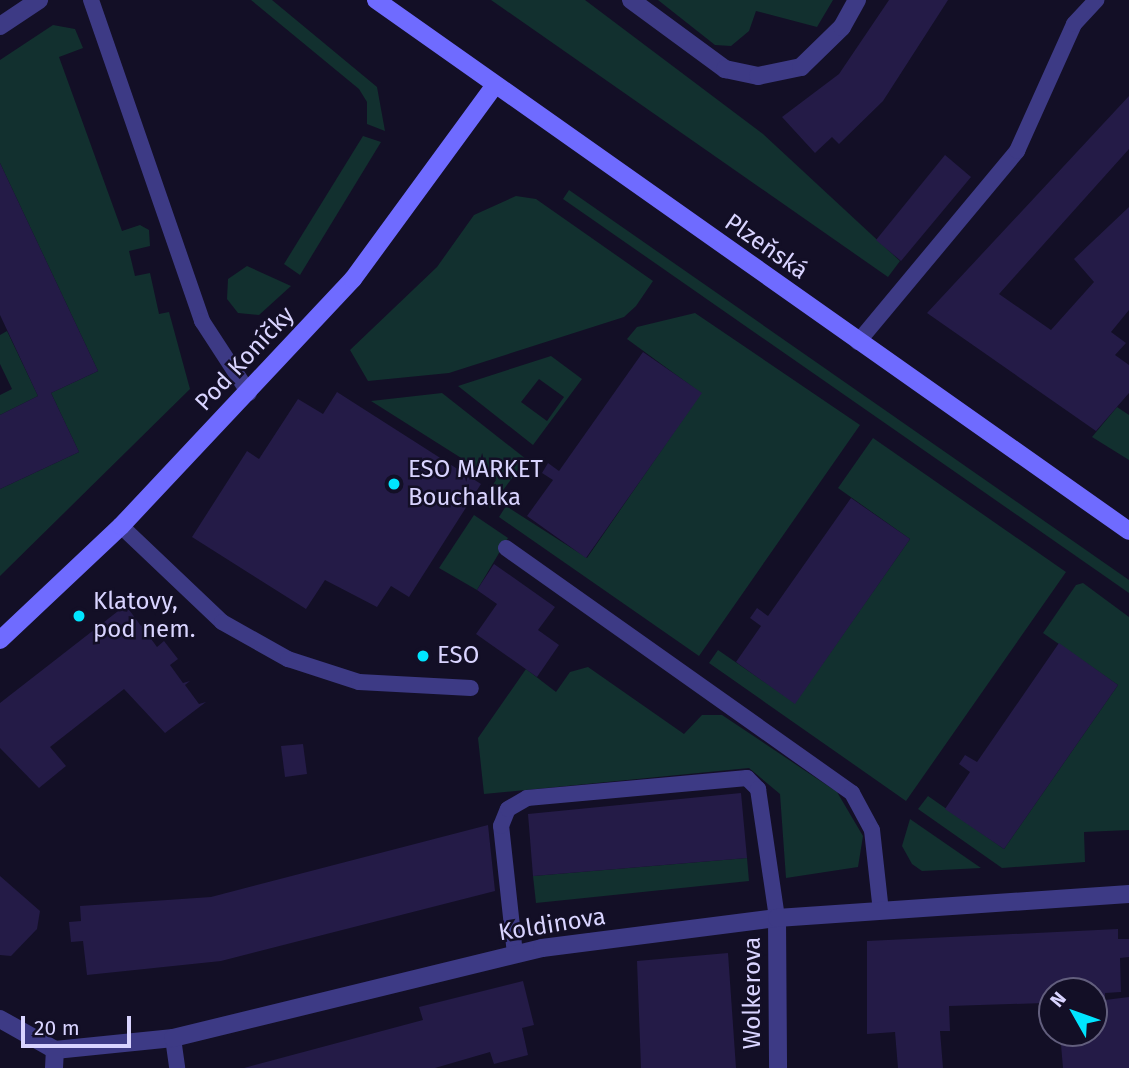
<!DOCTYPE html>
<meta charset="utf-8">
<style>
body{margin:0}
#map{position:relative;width:1129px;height:1068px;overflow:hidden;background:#130f26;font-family:"Fira Sans",sans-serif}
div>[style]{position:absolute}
.green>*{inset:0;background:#12302f}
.building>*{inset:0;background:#241b47}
.lane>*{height:16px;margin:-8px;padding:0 8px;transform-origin:8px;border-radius:8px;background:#3d3a85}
.street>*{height:18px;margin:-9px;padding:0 9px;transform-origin:9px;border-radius:9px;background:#3d3a85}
.secondary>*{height:18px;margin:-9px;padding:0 9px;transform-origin:9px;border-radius:9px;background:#6f6bff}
.dots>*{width:19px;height:19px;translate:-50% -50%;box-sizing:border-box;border:4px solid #130f26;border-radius:50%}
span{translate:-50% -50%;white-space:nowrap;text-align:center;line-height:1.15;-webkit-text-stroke:5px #130f26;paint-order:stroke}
.street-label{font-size:24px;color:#d9d4ff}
.poi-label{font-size:24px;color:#d9d4ff}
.left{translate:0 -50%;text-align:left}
.north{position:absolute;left:1038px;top:977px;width:70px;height:70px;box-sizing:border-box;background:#130f26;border:2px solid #625e7d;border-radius:50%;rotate:310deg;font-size:19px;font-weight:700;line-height:28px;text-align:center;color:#d9d4ff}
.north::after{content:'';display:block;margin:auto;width:24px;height:32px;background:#00e5ff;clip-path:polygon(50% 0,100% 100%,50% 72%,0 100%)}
.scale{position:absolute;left:21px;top:1016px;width:110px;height:32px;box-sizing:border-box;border:4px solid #d9d4ff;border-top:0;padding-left:9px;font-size:21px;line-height:24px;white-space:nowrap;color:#d9d4ff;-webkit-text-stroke:5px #130f26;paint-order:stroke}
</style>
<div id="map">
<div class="green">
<i style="clip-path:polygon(251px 0,272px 0,377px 87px,385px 131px,367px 124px,367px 102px,359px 89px)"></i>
<i style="clip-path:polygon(491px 0,585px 0,763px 134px,900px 261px,888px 277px)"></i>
<i style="clip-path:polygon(658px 0,833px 0,817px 27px,756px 11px,749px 31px,731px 46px,715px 45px)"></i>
<i style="clip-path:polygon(53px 25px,75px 29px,83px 48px,59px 57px,122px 231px,140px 225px,149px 230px,150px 246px,129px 251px,135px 276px,150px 273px,159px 314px,169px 312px,190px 389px,0 576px,0 489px,79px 452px,51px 393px,98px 371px,0 163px,0 60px)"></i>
<i style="clip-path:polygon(363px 136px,381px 142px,300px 275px,284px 264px)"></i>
<i style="clip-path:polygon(569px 190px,1129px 580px,1129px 593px,563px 199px)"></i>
<i style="clip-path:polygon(516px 196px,536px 199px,653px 281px,636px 306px,624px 317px,449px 373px,368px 381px,350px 350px,437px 267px,474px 215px)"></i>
<i style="clip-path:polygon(247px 266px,291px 286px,259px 315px,238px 313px,227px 299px,228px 279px)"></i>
<i style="clip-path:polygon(695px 313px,860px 425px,699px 656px,499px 517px,506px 506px,587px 558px,701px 393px,627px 339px,637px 327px)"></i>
<i style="clip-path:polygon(7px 331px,38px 396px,0 415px,0 395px,12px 389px,0 364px,0 335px)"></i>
<i style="clip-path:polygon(evenodd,551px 356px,582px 379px,533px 445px,458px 386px,551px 356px,539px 379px,564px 397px,547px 421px,521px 402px,539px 379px)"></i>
<i style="clip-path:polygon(442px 393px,526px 459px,490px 508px,482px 502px,496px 480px,371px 401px)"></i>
<i style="clip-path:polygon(1117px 407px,1129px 415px,1129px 460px,1092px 437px)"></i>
<i style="clip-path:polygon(873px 438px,1066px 572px,906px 801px,709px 663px,718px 650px,795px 703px,910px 539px,838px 488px)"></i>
<i style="clip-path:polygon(474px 515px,508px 538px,477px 590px,439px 568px)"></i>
<i style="clip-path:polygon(1083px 583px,1129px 617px,1129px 830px,1084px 832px,1085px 862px,1002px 868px,918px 809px,928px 796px,1004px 849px,1118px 685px,1043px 633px,1076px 585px)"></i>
<i style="clip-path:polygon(588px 667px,684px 734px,702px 715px,722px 715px,837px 792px,863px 836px,858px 867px,786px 878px,780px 794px,749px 768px,484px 794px,478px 738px,526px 669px,556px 692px,570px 672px)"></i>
<i style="clip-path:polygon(910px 819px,981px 868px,922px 871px,912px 864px,902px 846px)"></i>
<i style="clip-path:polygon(747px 858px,749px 881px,536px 903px,533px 876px)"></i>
</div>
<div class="building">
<i style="clip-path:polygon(889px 0,948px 0,883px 101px,839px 144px,832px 137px,815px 153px,782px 117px,839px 74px)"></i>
<i style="clip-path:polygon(1129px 96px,1129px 149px,999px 294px,1051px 330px,1094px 282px,1074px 259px,1129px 207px,1129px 310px,1111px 332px,1126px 343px,1115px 355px,1129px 365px,1129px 393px,1096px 431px,927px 313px)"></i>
<i style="clip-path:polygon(945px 155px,971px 177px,901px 261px,876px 240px)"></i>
<i style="clip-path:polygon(0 163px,98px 371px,51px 393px,79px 452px,0 489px,0 415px,38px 396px,0 315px)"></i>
<i style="clip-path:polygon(643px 352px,702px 393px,586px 558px,527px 516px,553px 480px,542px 473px,548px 463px,559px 471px)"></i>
<i style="clip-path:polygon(337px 392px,481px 484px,409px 597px,391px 586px,377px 607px,325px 580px,306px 609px,192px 537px,247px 451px,259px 459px,298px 399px,323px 414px)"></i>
<i style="clip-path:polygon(851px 498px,910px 539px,795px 704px,736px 662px,761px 626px,750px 618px,757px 608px,768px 616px)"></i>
<i style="clip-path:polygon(494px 564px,555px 607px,538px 630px,559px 645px,537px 677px,476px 634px,497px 604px,477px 590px)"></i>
<i style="clip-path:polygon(131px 601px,127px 607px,141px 626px,147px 622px,143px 628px,157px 647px,164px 641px,178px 659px,170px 665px,183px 683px,190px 681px,185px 685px,199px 704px,206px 702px,165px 733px,124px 689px,50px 747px,66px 766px,39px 788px,0 748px,0 703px)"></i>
<i style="clip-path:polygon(1059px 643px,1118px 685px,1004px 849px,945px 809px,970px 772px,959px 764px,965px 755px,977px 762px)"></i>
<i style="clip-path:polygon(303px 744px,307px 774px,285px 777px,281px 746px)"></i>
<i style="clip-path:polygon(741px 793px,747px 858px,533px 876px,528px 814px)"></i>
<i style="clip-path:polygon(488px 825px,495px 891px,221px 961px,87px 975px,83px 941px,71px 942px,69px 922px,81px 921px,80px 906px,211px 897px)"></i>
<i style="clip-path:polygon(0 876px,40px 911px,37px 929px,11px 956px,0 955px)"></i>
<i style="clip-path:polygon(1118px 929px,1118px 939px,1129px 939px,1129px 957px,1120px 958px,1121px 992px,1105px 993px,1105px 1000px,1129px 997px,1129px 1068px,1063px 1068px,1060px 1033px,1094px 1033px,1094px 991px,1052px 991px,1052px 1019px,1045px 1019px,1044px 1003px,949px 1006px,950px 1031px,940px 1031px,943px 1068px,898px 1068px,895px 1032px,867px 1034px,867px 941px)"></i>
<i style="clip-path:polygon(728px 953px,736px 1068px,641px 1068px,637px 961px)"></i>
<i style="clip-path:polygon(523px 981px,534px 1025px,522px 1028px,528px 1055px,494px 1064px,490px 1052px,435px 1068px,244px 1068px,423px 1020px,419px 1007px)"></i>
</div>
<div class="lane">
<i style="left:91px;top:0;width:340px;rotate:70.9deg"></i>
<i style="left:202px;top:321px;width:86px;rotate:56.9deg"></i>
<i style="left:858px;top:342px;width:249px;rotate:-50.2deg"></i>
<i style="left:1017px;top:151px;width:139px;rotate:-65.8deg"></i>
<i style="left:1074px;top:24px;width:33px;rotate:-47deg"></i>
<i style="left:121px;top:526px;width:139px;rotate:43.5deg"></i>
<i style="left:222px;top:622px;width:76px;rotate:29.3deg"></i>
<i style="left:288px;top:659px;width:75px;rotate:17.9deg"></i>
<i style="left:359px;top:682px;width:112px;rotate:3.1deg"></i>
<i style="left:506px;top:548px;width:424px;rotate:35.3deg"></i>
<i style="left:852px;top:793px;width:42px;rotate:61.6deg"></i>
<i style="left:872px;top:830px;width:81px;rotate:83.7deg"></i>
<i style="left:515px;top:954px;width:129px;rotate:-96.2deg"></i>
<i style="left:501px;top:826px;width:18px;rotate:-68deg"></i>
<i style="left:508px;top:809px;width:22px;rotate:-30deg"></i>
<i style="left:527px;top:798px;width:221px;rotate:-5.2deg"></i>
<i style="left:747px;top:778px;width:16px;rotate:45deg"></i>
<i style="left:758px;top:789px;width:130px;rotate:81.6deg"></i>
<i style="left:173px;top:1038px;width:30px;rotate:82deg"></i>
</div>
<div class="street">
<i style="left:631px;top:0;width:117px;rotate:36.3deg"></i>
<i style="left:725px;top:69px;width:34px;rotate:12deg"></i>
<i style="left:758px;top:76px;width:44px;rotate:-11.8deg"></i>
<i style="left:801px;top:67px;width:57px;rotate:-44.3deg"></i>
<i style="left:842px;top:27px;width:31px;rotate:-61deg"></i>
<i style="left:0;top:26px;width:47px;rotate:-33.7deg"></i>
<i style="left:777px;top:918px;width:150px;rotate:89.6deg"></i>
<i style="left:0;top:1019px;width:63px;rotate:29.4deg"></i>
<i style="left:55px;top:1050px;width:119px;rotate:-5.8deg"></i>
<i style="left:173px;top:1038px;width:380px;rotate:-13.7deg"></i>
<i style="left:542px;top:948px;width:237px;rotate:-7.3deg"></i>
<i style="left:777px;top:918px;width:353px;rotate:-3.9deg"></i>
<i style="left:54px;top:1068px;width:18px;rotate:-87deg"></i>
</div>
<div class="secondary">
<i style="left:376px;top:0;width:921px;rotate:35.19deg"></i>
<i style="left:0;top:640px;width:166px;rotate:-43.3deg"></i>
<i style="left:121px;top:526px;width:339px;rotate:-46.8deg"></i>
<i style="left:353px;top:279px;width:240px;rotate:-53.8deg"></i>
</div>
<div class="dots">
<i style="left:394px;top:484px;background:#00e5ff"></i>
<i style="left:79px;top:616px;background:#00e5ff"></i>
<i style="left:423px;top:656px;background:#00e5ff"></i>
</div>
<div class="street-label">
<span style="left:766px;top:247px;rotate:35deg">Plzeňská</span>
<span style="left:245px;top:359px;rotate:-47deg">Pod Koníčky</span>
<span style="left:552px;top:925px;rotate:-9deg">Koldinova</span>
<span style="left:753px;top:993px;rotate:-90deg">Wolkerova</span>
</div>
<div class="poi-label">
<span class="left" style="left:408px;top:484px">ESO MARKET<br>Bouchalka</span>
<span class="left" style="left:93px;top:616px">Klatovy,<br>pod nem.</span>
<span class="left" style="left:437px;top:656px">ESO</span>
</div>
<div class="north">N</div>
<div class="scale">20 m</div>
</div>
